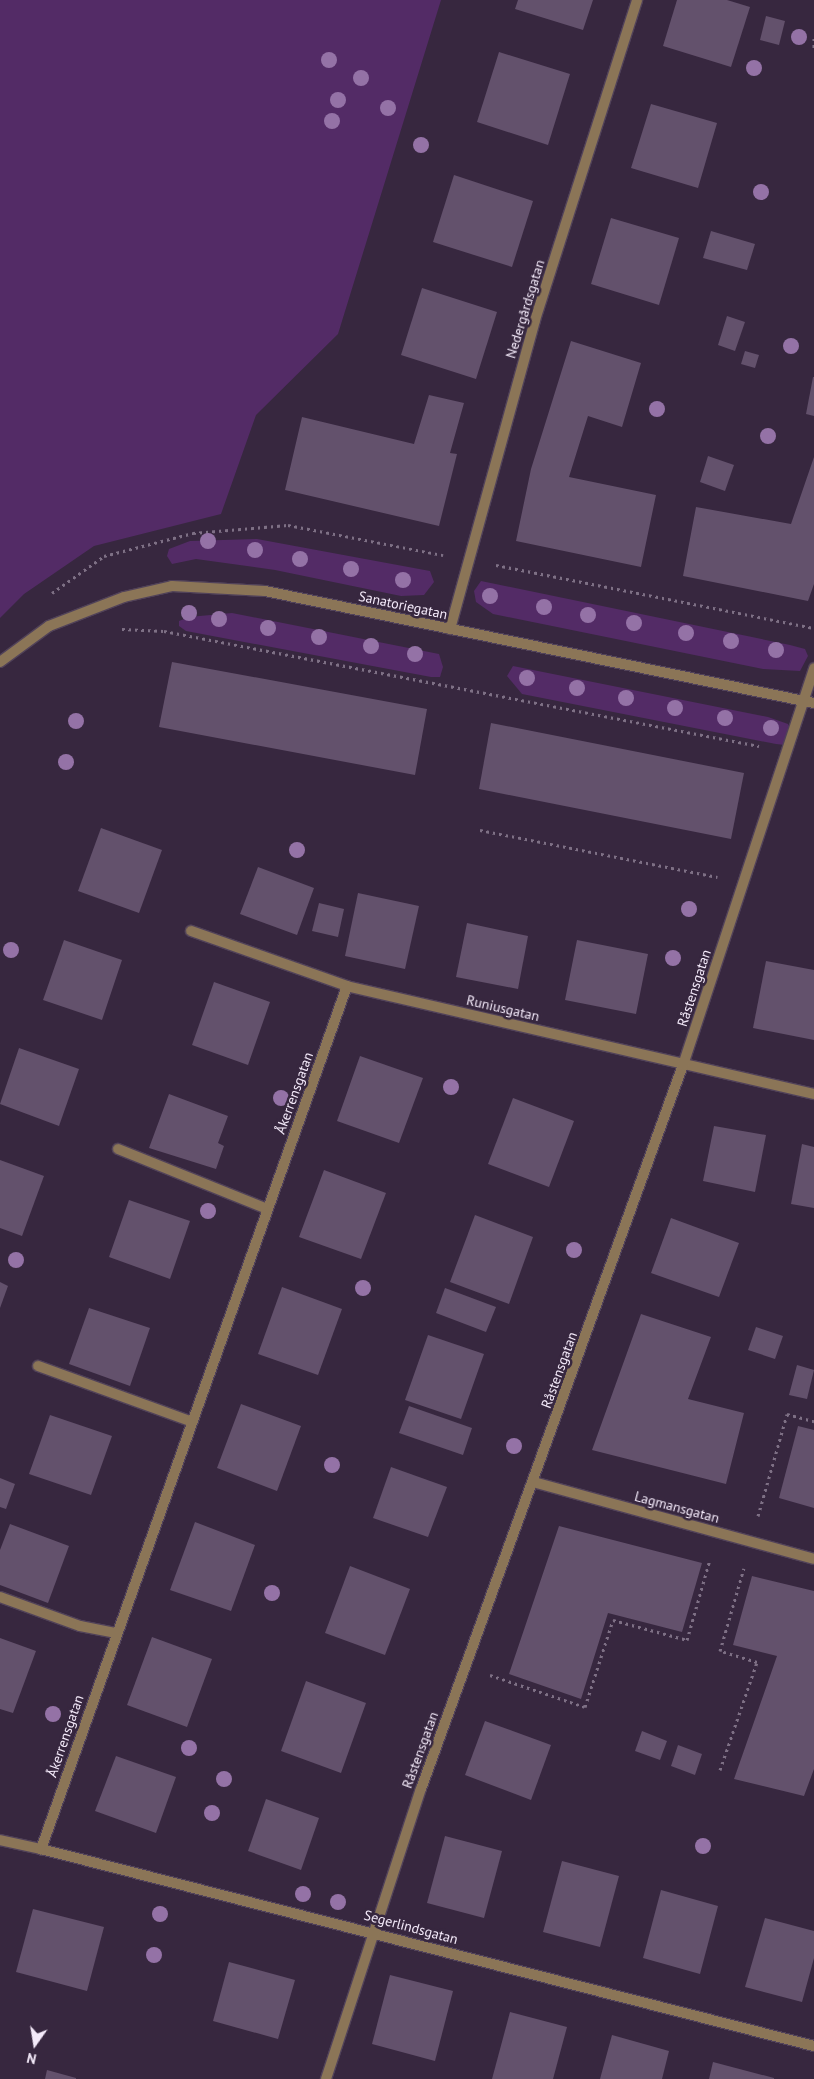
<!DOCTYPE html>
<meta charset="utf-8">
<style>
body{margin:0}
#map{position:relative;width:814px;height:2079px;overflow:hidden;background:#37273f;font-family:"PT Sans",sans-serif}
div>[style]{position:absolute}
.green>*{inset:0;background:#532b66}
.building>*{inset:0;background:#63516c}
.path>*{height:3px;margin-top:-1.5px;transform-origin:0;background:repeating-linear-gradient(90deg,#7e7085 0 2.5px,transparent 0 6.5px)}
.roads{filter:drop-shadow(1px 0 #514259) drop-shadow(-1px 0 #514259) drop-shadow(0 1px #514259) drop-shadow(0 -1px #514259)}
.lane>*{height:10px;margin:-5px;padding:0 5px;transform-origin:5px;border-radius:5px;background:#8b7557}
.street>*{height:10px;margin:-5px;padding:0 5px;transform-origin:5px;border-radius:5px;background:#8b7557}
.trees>*{width:16px;height:16px;margin:-8px;border-radius:50%;background:#9472a6}
span{translate:-50% -50%;white-space:nowrap;text-align:center;line-height:1.15;-webkit-text-stroke:5px #37273f;paint-order:stroke}
.street-label{font-size:14px;color:#f4eafa}
.north{position:absolute;left:10px;top:2019px;width:50px;height:50px;-webkit-text-stroke:4px #37273f;paint-order:stroke;rotate:193deg;font-size:14px;font-weight:700;line-height:20px;text-align:center;color:#f4eafa}
.north::after{content:'';display:block;margin:auto;width:18px;height:22px;background:#f4eafa;clip-path:polygon(50% 0,100% 100%,50% 72%,0 100%)}
</style>
<div id="map">
<div class="green">
<i style="clip-path:polygon(0 0,441px 0,338px 334px,256px 415px,221px 514px,94px 546px,24px 594px,0 618px)"></i>
<i style="clip-path:polygon(257px 539px,430px 571px,434px 582px,424px 595px,401px 596px,275px 570px,196px 559px,172px 564px,167px 556px,169px 549px,190px 541px)"></i>
<i style="clip-path:polygon(481px 581px,790px 645px,805px 649px,808px 656px,800px 671px,763px 669px,493px 614px,476px 602px,474px 591px)"></i>
<i style="clip-path:polygon(232px 613px,439px 654px,443px 667px,440px 677px,431px 677px,186px 631px,179px 626px,179px 621px,189px 617px)"></i>
<i style="clip-path:polygon(513px 666px,768px 717px,788px 724px,794px 736px,785px 745px,776px 744px,522px 694px,507px 676px)"></i>
</div>
<div class="building">
<i style="clip-path:polygon(518px 0,593px 0,583px 30px,515px 9px)"></i>
<i style="clip-path:polygon(677px 0,727px 0,750px 7px,731px 67px,663px 46px)"></i>
<i style="clip-path:polygon(766px 16px,785px 21px,779px 45px,760px 40px)"></i>
<i style="clip-path:polygon(499px 52px,570px 74px,548px 145px,477px 122px)"></i>
<i style="clip-path:polygon(651px 104px,717px 123px,698px 188px,631px 168px)"></i>
<i style="clip-path:polygon(454px 175px,533px 201px,512px 267px,433px 242px)"></i>
<i style="clip-path:polygon(611px 218px,679px 238px,659px 305px,591px 284px)"></i>
<i style="clip-path:polygon(711px 231px,755px 244px,747px 270px,703px 258px)"></i>
<i style="clip-path:polygon(422px 288px,497px 312px,476px 379px,401px 355px)"></i>
<i style="clip-path:polygon(727px 316px,745px 322px,735px 351px,718px 345px)"></i>
<i style="clip-path:polygon(571px 341px,641px 363px,622px 427px,588px 416px,569px 477px,656px 495px,641px 567px,516px 541px,531px 469px)"></i>
<i style="clip-path:polygon(745px 351px,759px 355px,755px 368px,741px 364px)"></i>
<i style="clip-path:polygon(813px 377px,814px 377px,814px 416px,806px 414px)"></i>
<i style="clip-path:polygon(429px 395px,464px 403px,450px 453px,457px 454px,439px 526px,285px 490px,302px 417px,414px 444px)"></i>
<i style="clip-path:polygon(708px 456px,734px 465px,725px 491px,700px 482px)"></i>
<i style="clip-path:polygon(814px 457px,814px 584px,808px 601px,683px 576px,696px 507px,791px 524px)"></i>
<i style="clip-path:polygon(172px 662px,427px 709px,415px 775px,159px 727px)"></i>
<i style="clip-path:polygon(491px 723px,744px 773px,731px 839px,479px 789px)"></i>
<i style="clip-path:polygon(101px 828px,162px 850px,139px 913px,78px 891px)"></i>
<i style="clip-path:polygon(258px 867px,314px 888px,297px 935px,240px 914px)"></i>
<i style="clip-path:polygon(358px 893px,419px 906px,405px 969px,345px 956px)"></i>
<i style="clip-path:polygon(319px 903px,344px 909px,338px 937px,312px 931px)"></i>
<i style="clip-path:polygon(467px 923px,528px 936px,518px 989px,456px 977px)"></i>
<i style="clip-path:polygon(64px 940px,122px 960px,102px 1020px,43px 1000px)"></i>
<i style="clip-path:polygon(577px 940px,648px 954px,636px 1014px,565px 1000px)"></i>
<i style="clip-path:polygon(766px 961px,814px 970px,814px 1040px,753px 1028px)"></i>
<i style="clip-path:polygon(214px 982px,270px 1002px,248px 1065px,192px 1045px)"></i>
<i style="clip-path:polygon(19px 1048px,79px 1069px,59px 1126px,0 1104px)"></i>
<i style="clip-path:polygon(360px 1056px,423px 1078px,399px 1143px,337px 1121px)"></i>
<i style="clip-path:polygon(169px 1094px,228px 1116px,218px 1143px,224px 1146px,216px 1169px,149px 1148px)"></i>
<i style="clip-path:polygon(513px 1098px,574px 1121px,549px 1187px,488px 1164px)"></i>
<i style="clip-path:polygon(714px 1126px,766px 1135px,755px 1192px,703px 1181px)"></i>
<i style="clip-path:polygon(802px 1144px,814px 1147px,814px 1208px,791px 1204px)"></i>
<i style="clip-path:polygon(0 1160px,44px 1176px,22px 1236px,0 1228px)"></i>
<i style="clip-path:polygon(324px 1170px,386px 1193px,361px 1259px,299px 1237px)"></i>
<i style="clip-path:polygon(129px 1200px,190px 1221px,170px 1279px,109px 1257px)"></i>
<i style="clip-path:polygon(475px 1215px,533px 1237px,509px 1304px,450px 1282px)"></i>
<i style="clip-path:polygon(671px 1218px,739px 1243px,719px 1297px,651px 1273px)"></i>
<i style="clip-path:polygon(0 1282px,8px 1286px,0 1308px)"></i>
<i style="clip-path:polygon(282px 1287px,342px 1309px,318px 1375px,258px 1354px)"></i>
<i style="clip-path:polygon(445px 1288px,496px 1307px,486px 1332px,436px 1313px)"></i>
<i style="clip-path:polygon(89px 1308px,150px 1328px,130px 1386px,69px 1364px)"></i>
<i style="clip-path:polygon(641px 1314px,711px 1337px,688px 1399px,744px 1413px,726px 1484px,592px 1450px)"></i>
<i style="clip-path:polygon(756px 1327px,783px 1336px,775px 1359px,748px 1350px)"></i>
<i style="clip-path:polygon(428px 1335px,484px 1354px,461px 1419px,405px 1400px)"></i>
<i style="clip-path:polygon(797px 1365px,814px 1370px,807px 1399px,789px 1395px)"></i>
<i style="clip-path:polygon(241px 1404px,301px 1426px,277px 1491px,217px 1468px)"></i>
<i style="clip-path:polygon(409px 1406px,472px 1428px,463px 1455px,399px 1433px)"></i>
<i style="clip-path:polygon(50px 1415px,112px 1436px,91px 1495px,29px 1474px)"></i>
<i style="clip-path:polygon(798px 1426px,814px 1430px,814px 1508px,779px 1498px)"></i>
<i style="clip-path:polygon(391px 1467px,447px 1487px,428px 1537px,373px 1518px)"></i>
<i style="clip-path:polygon(0 1478px,15px 1484px,6px 1509px,0 1507px)"></i>
<i style="clip-path:polygon(195px 1522px,255px 1545px,231px 1611px,170px 1590px)"></i>
<i style="clip-path:polygon(10px 1524px,69px 1546px,48px 1603px,0 1585px,0 1550px)"></i>
<i style="clip-path:polygon(559px 1526px,702px 1563px,682px 1632px,608px 1613px,581px 1699px,509px 1674px)"></i>
<i style="clip-path:polygon(350px 1566px,410px 1589px,385px 1655px,325px 1633px)"></i>
<i style="clip-path:polygon(752px 1576px,814px 1591px,814px 1769px,804px 1796px,734px 1779px,777px 1656px,733px 1645px)"></i>
<i style="clip-path:polygon(152px 1637px,212px 1659px,187px 1727px,127px 1705px)"></i>
<i style="clip-path:polygon(0 1638px,36px 1651px,13px 1713px,0 1709px)"></i>
<i style="clip-path:polygon(306px 1681px,366px 1703px,341px 1773px,281px 1751px)"></i>
<i style="clip-path:polygon(485px 1721px,551px 1745px,531px 1800px,465px 1775px)"></i>
<i style="clip-path:polygon(642px 1731px,667px 1741px,660px 1760px,635px 1751px)"></i>
<i style="clip-path:polygon(678px 1745px,702px 1754px,695px 1775px,671px 1766px)"></i>
<i style="clip-path:polygon(116px 1756px,176px 1777px,156px 1833px,95px 1811px)"></i>
<i style="clip-path:polygon(266px 1799px,319px 1818px,301px 1870px,248px 1851px)"></i>
<i style="clip-path:polygon(445px 1836px,502px 1851px,484px 1918px,427px 1903px)"></i>
<i style="clip-path:polygon(562px 1861px,619px 1876px,600px 1947px,543px 1932px)"></i>
<i style="clip-path:polygon(661px 1890px,718px 1906px,700px 1974px,643px 1958px)"></i>
<i style="clip-path:polygon(33px 1909px,104px 1927px,87px 1991px,16px 1972px)"></i>
<i style="clip-path:polygon(765px 1918px,814px 1931px,814px 1958px,802px 2002px,745px 1987px)"></i>
<i style="clip-path:polygon(229px 1962px,295px 1980px,278px 2039px,213px 2021px)"></i>
<i style="clip-path:polygon(390px 1975px,453px 1991px,435px 2061px,372px 2044px)"></i>
<i style="clip-path:polygon(510px 2012px,567px 2027px,553px 2079px,492px 2079px)"></i>
<i style="clip-path:polygon(612px 2035px,669px 2051px,662px 2079px,600px 2079px)"></i>
<i style="clip-path:polygon(713px 2062px,774px 2078px,774px 2079px,709px 2079px)"></i>
<i style="clip-path:polygon(47px 2070px,76px 2078px,76px 2079px,45px 2079px)"></i>
</div>
<div class="path">
<i style="left:814px;top:38px;width:11px;rotate:90deg"></i>
<i style="left:496px;top:565px;width:324px;rotate:11.2deg"></i>
<i style="left:52px;top:593px;width:64px;rotate:-35.4deg"></i>
<i style="left:104px;top:556px;width:92px;rotate:-14.5deg"></i>
<i style="left:193px;top:533px;width:95px;rotate:-4.8deg"></i>
<i style="left:288px;top:525px;width:158px;rotate:11deg"></i>
<i style="left:122px;top:629px;width:42px;rotate:2.7deg"></i>
<i style="left:164px;top:631px;width:606px;rotate:10.94deg"></i>
<i style="left:480px;top:830px;width:242px;rotate:11.2deg"></i>
<i style="left:758px;top:1516px;width:106px;rotate:-74.1deg"></i>
<i style="left:787px;top:1414px;width:28px;rotate:15deg"></i>
<i style="left:490px;top:1675px;width:100px;rotate:18.6deg"></i>
<i style="left:585px;top:1707px;width:91px;rotate:-72.2deg"></i>
<i style="left:613px;top:1620px;width:77px;rotate:15.1deg"></i>
<i style="left:687px;top:1640px;width:84px;rotate:-74.1deg"></i>
<i style="left:720px;top:1770px;width:114px;rotate:-71.1deg"></i>
<i style="left:757px;top:1662px;width:39px;rotate:-163deg"></i>
<i style="left:720px;top:1651px;width:86px;rotate:-73.9deg"></i>
</div>
<div class="roads">
<div class="lane">
<i style="left:191px;top:931px;width:165px;rotate:19.4deg"></i>
<i style="left:118px;top:1149px;width:161px;rotate:21.9deg"></i>
<i style="left:38px;top:1366px;width:162px;rotate:19.9deg"></i>
<i style="left:0;top:1597px;width:85px;rotate:19.9deg"></i>
<i style="left:80px;top:1626px;width:37px;rotate:11deg"></i>
<i style="left:0;top:1840px;width:42px;rotate:12.4deg"></i>
</div>
<div class="street">
<i style="left:450px;top:629px;width:320px;rotate:-74.6deg"></i>
<i style="left:535px;top:320px;width:336px;rotate:-72.3deg"></i>
<i style="left:0;top:662px;width:61px;rotate:-36.3deg"></i>
<i style="left:49px;top:626px;width:80px;rotate:-21.1deg"></i>
<i style="left:124px;top:597px;width:49px;rotate:-12.9deg"></i>
<i style="left:172px;top:586px;width:93px;rotate:3.1deg"></i>
<i style="left:265px;top:591px;width:560px;rotate:11.53deg"></i>
<i style="left:814px;top:1094px;width:479px;rotate:-167deg"></i>
<i style="left:347px;top:986px;width:916px;rotate:109.52deg"></i>
<i style="left:41px;top:1849px;width:798px;rotate:14.3deg"></i>
<i style="left:533px;top:1482px;width:291px;rotate:15.3deg"></i>
<i style="left:326px;top:2079px;width:305px;rotate:-71.9deg"></i>
<i style="left:421px;top:1789px;width:770px;rotate:-70.11deg"></i>
<i style="left:683px;top:1065px;width:418px;rotate:-71.7deg"></i>
</div>
</div>
<div class="trees">
<i style="left:799px;top:37px"></i>
<i style="left:329px;top:60px"></i>
<i style="left:754px;top:68px"></i>
<i style="left:361px;top:78px"></i>
<i style="left:338px;top:100px"></i>
<i style="left:388px;top:108px"></i>
<i style="left:332px;top:121px"></i>
<i style="left:421px;top:145px"></i>
<i style="left:761px;top:192px"></i>
<i style="left:791px;top:346px"></i>
<i style="left:657px;top:409px"></i>
<i style="left:768px;top:436px"></i>
<i style="left:208px;top:541px"></i>
<i style="left:255px;top:550px"></i>
<i style="left:300px;top:559px"></i>
<i style="left:351px;top:569px"></i>
<i style="left:403px;top:580px"></i>
<i style="left:490px;top:596px"></i>
<i style="left:544px;top:607px"></i>
<i style="left:189px;top:613px"></i>
<i style="left:588px;top:615px"></i>
<i style="left:219px;top:619px"></i>
<i style="left:634px;top:623px"></i>
<i style="left:268px;top:628px"></i>
<i style="left:686px;top:633px"></i>
<i style="left:319px;top:637px"></i>
<i style="left:731px;top:641px"></i>
<i style="left:371px;top:646px"></i>
<i style="left:776px;top:650px"></i>
<i style="left:415px;top:654px"></i>
<i style="left:527px;top:678px"></i>
<i style="left:577px;top:688px"></i>
<i style="left:626px;top:698px"></i>
<i style="left:675px;top:708px"></i>
<i style="left:725px;top:718px"></i>
<i style="left:76px;top:721px"></i>
<i style="left:771px;top:728px"></i>
<i style="left:66px;top:762px"></i>
<i style="left:297px;top:850px"></i>
<i style="left:689px;top:909px"></i>
<i style="left:11px;top:950px"></i>
<i style="left:673px;top:958px"></i>
<i style="left:451px;top:1087px"></i>
<i style="left:281px;top:1098px"></i>
<i style="left:208px;top:1211px"></i>
<i style="left:574px;top:1250px"></i>
<i style="left:16px;top:1260px"></i>
<i style="left:363px;top:1288px"></i>
<i style="left:514px;top:1446px"></i>
<i style="left:332px;top:1465px"></i>
<i style="left:272px;top:1593px"></i>
<i style="left:53px;top:1714px"></i>
<i style="left:189px;top:1748px"></i>
<i style="left:224px;top:1779px"></i>
<i style="left:212px;top:1813px"></i>
<i style="left:703px;top:1846px"></i>
<i style="left:303px;top:1894px"></i>
<i style="left:338px;top:1902px"></i>
<i style="left:160px;top:1914px"></i>
<i style="left:154px;top:1955px"></i>
</div>
<div class="street-label">
<span style="left:525px;top:309px;rotate:-73deg">Nedergårdsgatan</span>
<span style="left:403px;top:605px;rotate:12deg">Sanatoriegatan</span>
<span style="left:694px;top:988px;rotate:-72deg">Råstensgatan</span>
<span style="left:503px;top:1008px;rotate:13deg">Runiusgatan</span>
<span style="left:294px;top:1093px;rotate:-70deg">Åkerrensgatan</span>
<span style="left:559px;top:1370px;rotate:-70deg">Råstensgatan</span>
<span style="left:677px;top:1507px;rotate:15deg">Lagmansgatan</span>
<span style="left:65px;top:1736px;rotate:-71deg">Åkerrensgatan</span>
<span style="left:420px;top:1750px;rotate:-70deg">Råstensgatan</span>
<span style="left:411px;top:1927px;rotate:15deg">Segerlindsgatan</span>
</div>
<div class="north">N</div>
</div>
